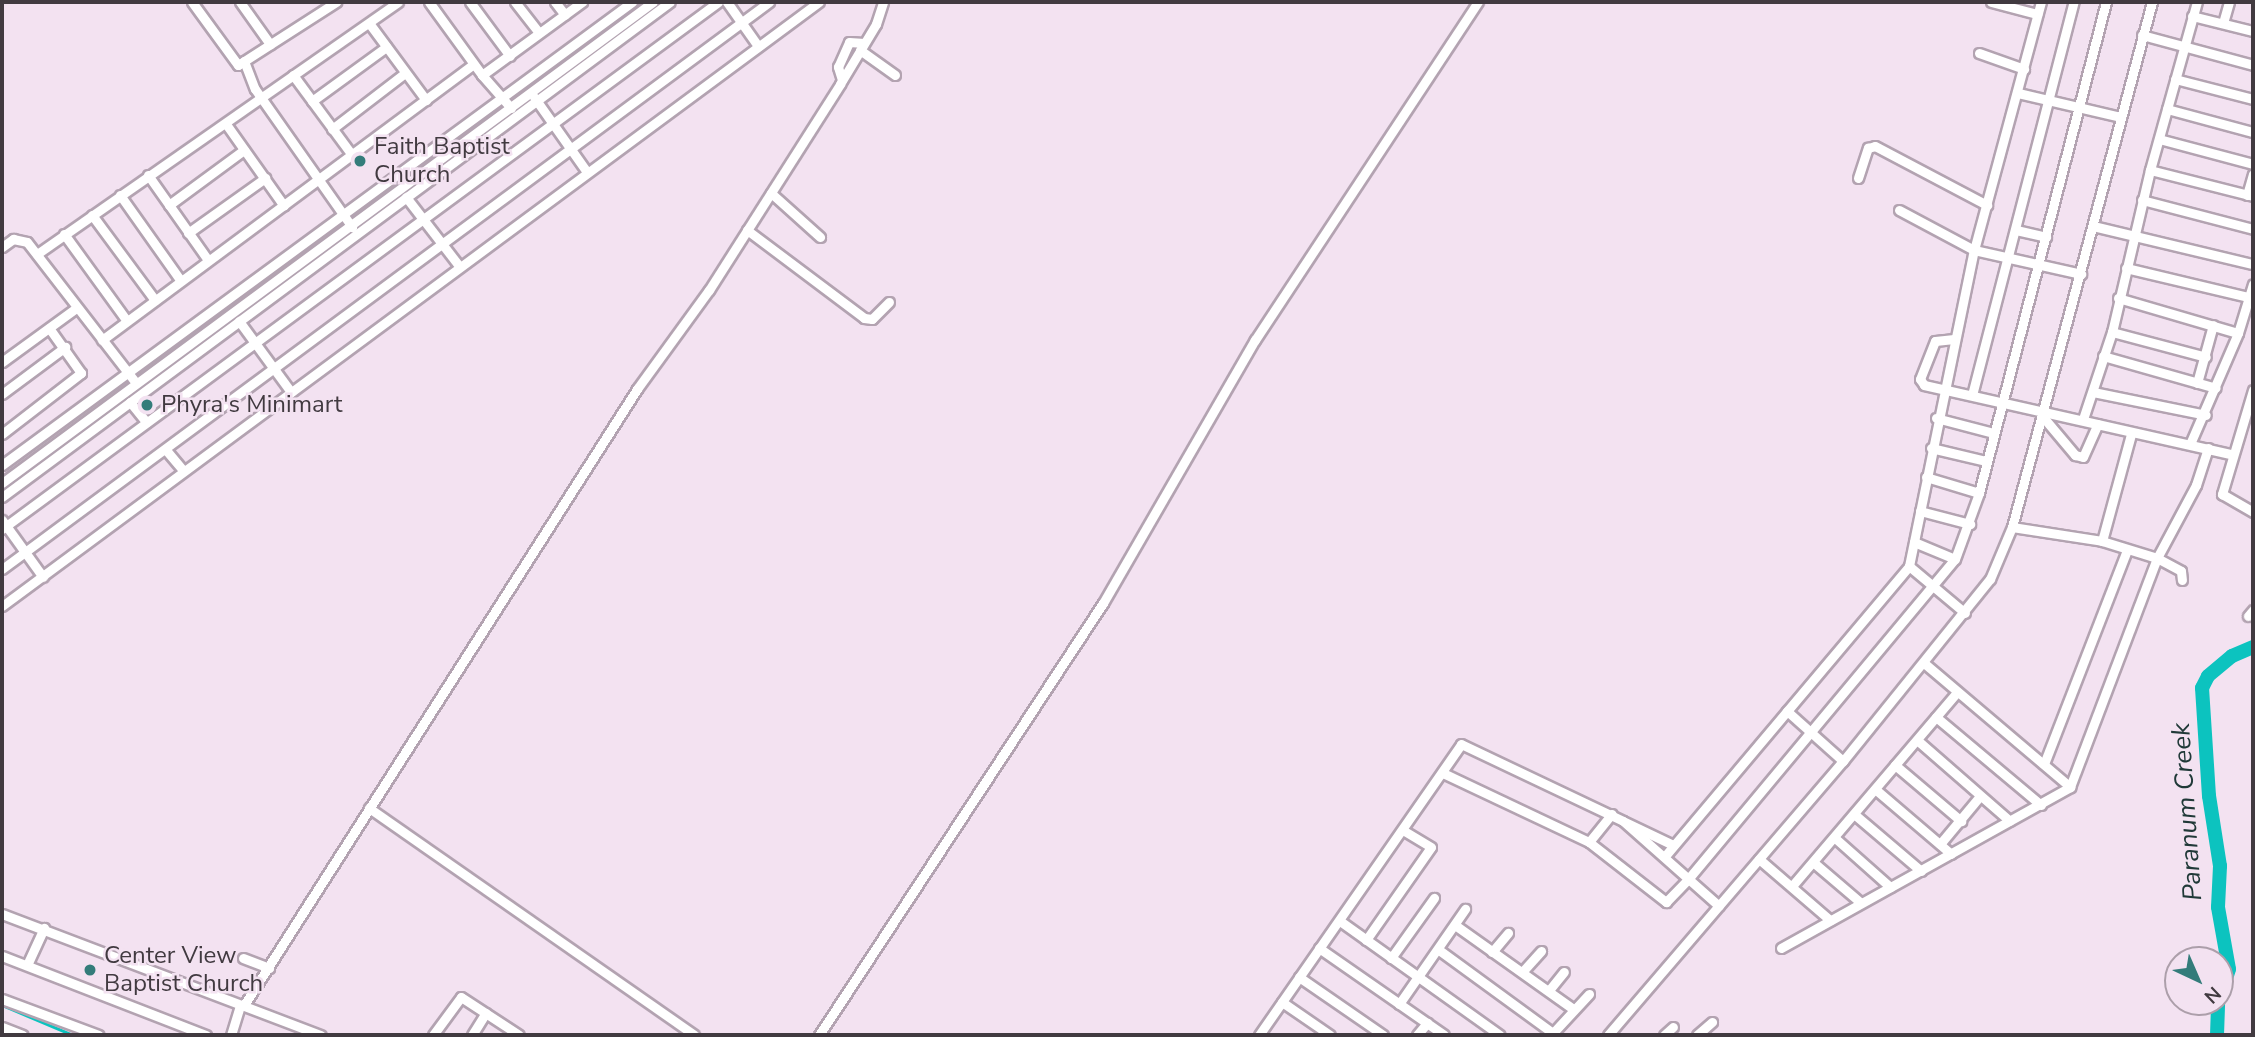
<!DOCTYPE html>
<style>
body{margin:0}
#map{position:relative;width:2255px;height:1037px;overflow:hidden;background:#f3e2f1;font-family:"Nunito Sans",sans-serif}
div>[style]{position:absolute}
.stream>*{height:2.5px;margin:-1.25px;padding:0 1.25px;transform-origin:1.25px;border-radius:1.25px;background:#0cc3bf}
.river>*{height:14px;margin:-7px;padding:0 7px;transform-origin:7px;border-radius:7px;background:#0cc3bf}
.roads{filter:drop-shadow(2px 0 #b3a3b1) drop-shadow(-2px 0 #b3a3b1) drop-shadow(0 2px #b3a3b1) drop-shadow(0 -2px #b3a3b1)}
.minor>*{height:9px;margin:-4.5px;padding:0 4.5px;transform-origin:4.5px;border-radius:4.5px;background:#fff}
.dots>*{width:19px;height:19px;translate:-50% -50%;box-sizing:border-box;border:4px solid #f3e2f1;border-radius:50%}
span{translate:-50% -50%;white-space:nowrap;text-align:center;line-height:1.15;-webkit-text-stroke:5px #f3e2f1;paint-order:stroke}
.poi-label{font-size:24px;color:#413a40}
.left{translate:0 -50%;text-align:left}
.water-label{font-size:26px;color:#203938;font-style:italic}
.frame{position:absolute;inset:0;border:4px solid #413a40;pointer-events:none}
.north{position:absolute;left:2164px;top:946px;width:70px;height:70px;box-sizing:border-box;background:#f3e2f1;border:2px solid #ac9faa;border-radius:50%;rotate:136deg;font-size:19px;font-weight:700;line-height:28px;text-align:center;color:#413a40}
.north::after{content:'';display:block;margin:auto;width:24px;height:32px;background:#337c7a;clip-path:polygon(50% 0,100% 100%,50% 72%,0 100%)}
</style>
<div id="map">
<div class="stream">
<i style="left:2px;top:1005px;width:77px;rotate:22.9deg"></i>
</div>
<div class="river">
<i style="left:2220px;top:997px;width:29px;rotate:-72deg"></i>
<i style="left:2229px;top:969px;width:63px;rotate:-100.1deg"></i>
<i style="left:2218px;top:907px;width:41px;rotate:-87.2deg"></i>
<i style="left:2220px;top:866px;width:71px;rotate:-98.9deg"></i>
<i style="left:2209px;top:796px;width:108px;rotate:-93.7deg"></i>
<i style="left:2202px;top:688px;width:13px;rotate:-63deg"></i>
<i style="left:2208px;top:676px;width:31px;rotate:-40deg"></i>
<i style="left:2232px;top:656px;width:23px;rotate:-23deg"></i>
<i style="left:2217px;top:1035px;width:33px;rotate:-88deg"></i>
</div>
<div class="roads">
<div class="minor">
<i style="left:192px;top:2px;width:78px;rotate:53.9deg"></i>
<i style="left:238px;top:65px;width:117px;rotate:-32.7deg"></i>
<i style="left:240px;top:2px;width:52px;rotate:54.5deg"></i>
<i style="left:429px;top:2px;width:90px;rotate:54deg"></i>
<i style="left:482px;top:75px;width:44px;rotate:48.7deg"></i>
<i style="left:470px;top:2px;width:67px;rotate:53.5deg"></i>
<i style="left:515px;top:2px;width:39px;rotate:52deg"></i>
<i style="left:555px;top:2px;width:16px;rotate:52deg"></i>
<i style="left:727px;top:2px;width:54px;rotate:54.8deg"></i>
<i style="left:1991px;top:2px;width:48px;rotate:14.6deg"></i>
<i style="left:2192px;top:16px;width:63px;rotate:13.8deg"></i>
<i style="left:369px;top:23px;width:96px;rotate:53.5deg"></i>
<i style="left:2223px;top:23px;width:22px;rotate:-74deg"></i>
<i style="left:2142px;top:35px;width:115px;rotate:15.1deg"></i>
<i style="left:860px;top:50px;width:43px;rotate:35.5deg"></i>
<i style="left:1979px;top:53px;width:48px;rotate:19.6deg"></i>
<i style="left:244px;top:61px;width:30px;rotate:69deg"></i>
<i style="left:255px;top:89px;width:169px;rotate:54.9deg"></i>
<i style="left:293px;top:75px;width:99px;rotate:53.6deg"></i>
<i style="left:482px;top:75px;width:124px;rotate:-36.1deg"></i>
<i style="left:2175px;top:79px;width:81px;rotate:14.4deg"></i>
<i style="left:842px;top:80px;width:14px;rotate:-107deg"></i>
<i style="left:838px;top:67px;width:27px;rotate:-66deg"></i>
<i style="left:849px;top:42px;width:15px;rotate:4deg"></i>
<i style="left:2018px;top:93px;width:106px;rotate:13.1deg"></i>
<i style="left:534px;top:97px;width:92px;rotate:54.8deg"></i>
<i style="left:312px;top:101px;width:92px;rotate:-36.1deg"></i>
<i style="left:2167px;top:109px;width:89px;rotate:15deg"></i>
<i style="left:226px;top:124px;width:100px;rotate:54.7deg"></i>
<i style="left:332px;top:129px;width:92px;rotate:-37.5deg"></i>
<i style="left:2159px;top:139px;width:97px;rotate:14.9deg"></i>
<i style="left:2150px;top:170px;width:106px;rotate:14.2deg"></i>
<i style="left:148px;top:175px;width:104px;rotate:54.8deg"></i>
<i style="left:1858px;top:178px;width:32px;rotate:-72deg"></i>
<i style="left:1868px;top:148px;width:7px;rotate:-16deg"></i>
<i style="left:1875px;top:146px;width:127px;rotate:27.8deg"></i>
<i style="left:771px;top:193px;width:66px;rotate:41.9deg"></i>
<i style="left:120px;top:195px;width:105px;rotate:54.7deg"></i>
<i style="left:2247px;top:195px;width:22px;rotate:-74deg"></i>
<i style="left:406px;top:197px;width:88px;rotate:52.4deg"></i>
<i style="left:2142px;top:200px;width:115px;rotate:14.6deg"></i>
<i style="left:169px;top:205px;width:93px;rotate:-36.3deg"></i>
<i style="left:1899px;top:210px;width:85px;rotate:28.1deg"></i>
<i style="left:1974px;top:250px;width:110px;rotate:12.6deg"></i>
<i style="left:92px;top:215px;width:106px;rotate:53.5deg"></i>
<i style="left:2093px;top:226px;width:164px;rotate:13.4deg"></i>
<i style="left:747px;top:230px;width:146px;rotate:36.9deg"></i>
<i style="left:864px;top:318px;width:8px;rotate:7deg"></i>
<i style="left:872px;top:319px;width:24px;rotate:-45deg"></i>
<i style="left:2016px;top:230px;width:31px;rotate:13deg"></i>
<i style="left:188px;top:233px;width:95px;rotate:-35.5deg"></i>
<i style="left:64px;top:234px;width:107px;rotate:54.1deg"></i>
<i style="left:2px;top:247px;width:14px;rotate:-36deg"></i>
<i style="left:13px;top:239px;width:14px;rotate:12deg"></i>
<i style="left:27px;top:242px;width:178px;rotate:52.3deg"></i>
<i style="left:37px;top:254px;width:440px;rotate:-34.9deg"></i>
<i style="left:2126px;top:268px;width:125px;rotate:13.4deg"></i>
<i style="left:2118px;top:298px;width:125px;rotate:16.3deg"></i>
<i style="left:239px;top:321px;width:88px;rotate:53.8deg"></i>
<i style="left:2112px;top:332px;width:97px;rotate:14.9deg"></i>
<i style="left:1954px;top:339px;width:19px;rotate:174deg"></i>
<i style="left:1935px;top:341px;width:41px;rotate:111.5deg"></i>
<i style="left:1920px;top:379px;width:7px;rotate:56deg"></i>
<i style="left:1924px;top:385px;width:315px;rotate:12.7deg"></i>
<i style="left:102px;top:340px;width:462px;rotate:-36.6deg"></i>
<i style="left:2103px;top:356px;width:117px;rotate:15.8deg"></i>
<i style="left:2px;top:362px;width:92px;rotate:-36.1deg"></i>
<i style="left:2197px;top:383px;width:60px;rotate:-74.6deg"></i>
<i style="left:2253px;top:390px;width:109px;rotate:106.6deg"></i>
<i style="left:2222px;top:494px;width:36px;rotate:30deg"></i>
<i style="left:2093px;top:392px;width:115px;rotate:11.5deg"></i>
<i style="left:2px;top:394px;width:79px;rotate:-36.7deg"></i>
<i style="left:1972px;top:395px;width:406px;rotate:-75.5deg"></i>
<i style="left:130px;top:402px;width:26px;rotate:51deg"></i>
<i style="left:2043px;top:417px;width:50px;rotate:49.9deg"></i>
<i style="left:2075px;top:455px;width:8px;rotate:14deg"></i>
<i style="left:2083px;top:457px;width:36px;rotate:-66deg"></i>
<i style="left:1936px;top:418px;width:59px;rotate:14.7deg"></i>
<i style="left:2083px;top:419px;width:92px;rotate:-71.6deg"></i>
<i style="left:2112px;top:332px;width:166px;rotate:-76.8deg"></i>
<i style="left:2150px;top:170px;width:174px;rotate:-74.4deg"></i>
<i style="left:2px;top:434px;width:100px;rotate:-37.7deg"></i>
<i style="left:81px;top:373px;width:55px;rotate:-125.4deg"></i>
<i style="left:2190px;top:444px;width:121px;rotate:-66.6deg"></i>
<i style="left:2238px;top:333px;width:51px;rotate:-73deg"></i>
<i style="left:1931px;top:448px;width:57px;rotate:13.3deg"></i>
<i style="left:166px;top:450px;width:26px;rotate:50deg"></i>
<i style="left:2px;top:465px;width:782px;rotate:-36.31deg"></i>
<i style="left:1926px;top:477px;width:55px;rotate:16.8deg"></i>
<i style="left:2px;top:483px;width:809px;rotate:-36.46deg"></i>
<i style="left:2px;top:497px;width:831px;rotate:-36.54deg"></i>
<i style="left:1920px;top:511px;width:52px;rotate:14.6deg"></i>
<i style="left:2px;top:520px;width:70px;rotate:54.3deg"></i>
<i style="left:2012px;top:527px;width:91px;rotate:8.8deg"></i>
<i style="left:2102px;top:541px;width:58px;rotate:17.2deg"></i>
<i style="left:2157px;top:558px;width:27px;rotate:28deg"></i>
<i style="left:2181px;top:571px;width:9px;rotate:84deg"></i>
<i style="left:2px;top:529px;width:889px;rotate:-36.35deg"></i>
<i style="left:2102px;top:541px;width:111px;rotate:-74.8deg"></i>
<i style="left:1914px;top:542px;width:44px;rotate:22.5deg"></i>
<i style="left:1909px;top:566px;width:73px;rotate:40deg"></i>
<i style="left:2px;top:569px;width:954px;rotate:-36.47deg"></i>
<i style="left:2px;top:606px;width:1016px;rotate:-36.48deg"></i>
<i style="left:2248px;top:616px;width:8px;rotate:-50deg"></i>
<i style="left:1924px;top:663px;width:192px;rotate:40.3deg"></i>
<i style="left:1787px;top:711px;width:75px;rotate:41.8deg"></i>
<i style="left:1936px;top:717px;width:137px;rotate:40deg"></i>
<i style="left:1917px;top:740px;width:123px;rotate:41.1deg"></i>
<i style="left:2044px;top:764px;width:230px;rotate:-68.8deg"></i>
<i style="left:1895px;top:765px;width:87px;rotate:40.3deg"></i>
<i style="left:1443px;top:773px;width:161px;rotate:25.3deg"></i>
<i style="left:1589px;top:842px;width:98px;rotate:37.9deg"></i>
<i style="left:1666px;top:902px;width:33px;rotate:-46deg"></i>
<i style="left:1689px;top:878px;width:415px;rotate:-50.2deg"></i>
<i style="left:1955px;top:559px;width:70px;rotate:-70deg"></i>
<i style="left:1979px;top:493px;width:507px;rotate:-75.5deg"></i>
<i style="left:1875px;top:789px;width:100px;rotate:40.5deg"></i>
<i style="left:369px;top:808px;width:396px;rotate:34.9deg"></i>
<i style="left:1854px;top:814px;width:88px;rotate:40.4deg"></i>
<i style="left:1625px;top:822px;width:53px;rotate:25.6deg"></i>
<i style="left:1835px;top:838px;width:74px;rotate:41.7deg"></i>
<i style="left:1589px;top:842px;width:36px;rotate:-51deg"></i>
<i style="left:1940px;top:844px;width:62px;rotate:-50.2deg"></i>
<i style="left:1665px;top:856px;width:379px;rotate:-49.9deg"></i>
<i style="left:1909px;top:566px;width:323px;rotate:-78.4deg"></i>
<i style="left:1974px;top:250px;width:257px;rotate:-74.9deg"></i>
<i style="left:1759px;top:859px;width:94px;rotate:40.7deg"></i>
<i style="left:1813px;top:862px;width:63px;rotate:40.5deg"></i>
<i style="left:1792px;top:886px;width:255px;rotate:-49.6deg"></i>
<i style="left:2px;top:914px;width:341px;rotate:20.8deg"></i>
<i style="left:1340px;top:921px;width:196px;rotate:35.5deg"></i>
<i style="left:1455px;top:925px;width:145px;rotate:35.4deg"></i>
<i style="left:1366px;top:940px;width:113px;rotate:-55deg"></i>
<i style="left:1431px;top:847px;width:33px;rotate:-149deg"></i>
<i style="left:1319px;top:948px;width:152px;rotate:34.8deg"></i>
<i style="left:1781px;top:948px;width:331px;rotate:-29.1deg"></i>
<i style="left:2070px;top:787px;width:245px;rotate:-69.2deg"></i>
<i style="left:2157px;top:558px;width:83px;rotate:-61.9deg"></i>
<i style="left:2196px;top:485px;width:39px;rotate:-72deg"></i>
<i style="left:1439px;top:950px;width:141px;rotate:36.1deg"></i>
<i style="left:1492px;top:952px;width:25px;rotate:-50deg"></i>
<i style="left:2px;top:956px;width:219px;rotate:21.2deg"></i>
<i style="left:243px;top:958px;width:28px;rotate:21deg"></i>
<i style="left:1391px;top:958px;width:74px;rotate:-54.4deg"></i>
<i style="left:27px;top:965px;width:41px;rotate:-65.3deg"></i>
<i style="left:1523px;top:971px;width:27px;rotate:-48deg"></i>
<i style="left:1299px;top:977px;width:102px;rotate:34.6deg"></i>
<i style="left:1550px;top:989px;width:22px;rotate:-51deg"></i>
<i style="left:2px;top:999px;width:103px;rotate:20.4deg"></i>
<i style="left:1282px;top:1002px;width:58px;rotate:34.5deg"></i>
<i style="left:1399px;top:1004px;width:116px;rotate:-55.2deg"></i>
<i style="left:244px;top:1005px;width:731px;rotate:-57.46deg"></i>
<i style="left:637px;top:389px;width:122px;rotate:-54deg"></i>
<i style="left:709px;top:290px;width:244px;rotate:-57.5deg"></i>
<i style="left:840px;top:84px;width:70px;rotate:-59deg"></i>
<i style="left:876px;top:24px;width:23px;rotate:-72deg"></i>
<i style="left:2px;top:1027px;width:22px;rotate:21deg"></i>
<i style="left:231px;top:1035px;width:31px;rotate:-73deg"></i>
<i style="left:433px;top:1035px;width:47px;rotate:-53.6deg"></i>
<i style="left:461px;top:997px;width:69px;rotate:33.2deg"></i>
<i style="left:472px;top:1035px;width:26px;rotate:-58deg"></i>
<i style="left:819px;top:1035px;width:517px;rotate:-56.68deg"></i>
<i style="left:1103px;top:603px;width:304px;rotate:-60deg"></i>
<i style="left:1255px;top:340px;width:405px;rotate:-56.6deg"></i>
<i style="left:1259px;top:1035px;width:354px;rotate:-55.2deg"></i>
<i style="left:1461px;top:744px;width:179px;rotate:25.4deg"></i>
<i style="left:1623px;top:821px;width:128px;rotate:41.5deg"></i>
<i style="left:1417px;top:1035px;width:16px;rotate:-50deg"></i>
<i style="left:1551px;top:1035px;width:56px;rotate:-47.2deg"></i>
<i style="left:1608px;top:1035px;width:361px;rotate:-49.4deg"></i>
<i style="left:1843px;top:761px;width:234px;rotate:-51.1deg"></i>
<i style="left:1990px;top:579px;width:56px;rotate:-67.1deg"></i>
<i style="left:2012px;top:527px;width:543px;rotate:-75.07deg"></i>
<i style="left:1664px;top:1035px;width:12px;rotate:-42deg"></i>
<i style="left:1697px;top:1035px;width:20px;rotate:-41deg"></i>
</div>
</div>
<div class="dots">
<i style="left:360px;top:161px;background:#337c7a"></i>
<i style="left:147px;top:405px;background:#337c7a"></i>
<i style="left:90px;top:970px;background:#337c7a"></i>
</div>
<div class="poi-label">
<span class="left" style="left:374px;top:161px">Faith Baptist<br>Church</span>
<span class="left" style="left:161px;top:405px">Phyra's Minimart</span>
<span class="left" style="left:104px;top:970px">Center View<br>Baptist Church</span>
</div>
<div class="water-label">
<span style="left:2187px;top:812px;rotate:-94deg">Paranum Creek</span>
</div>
<div class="frame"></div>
<div class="north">N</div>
</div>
